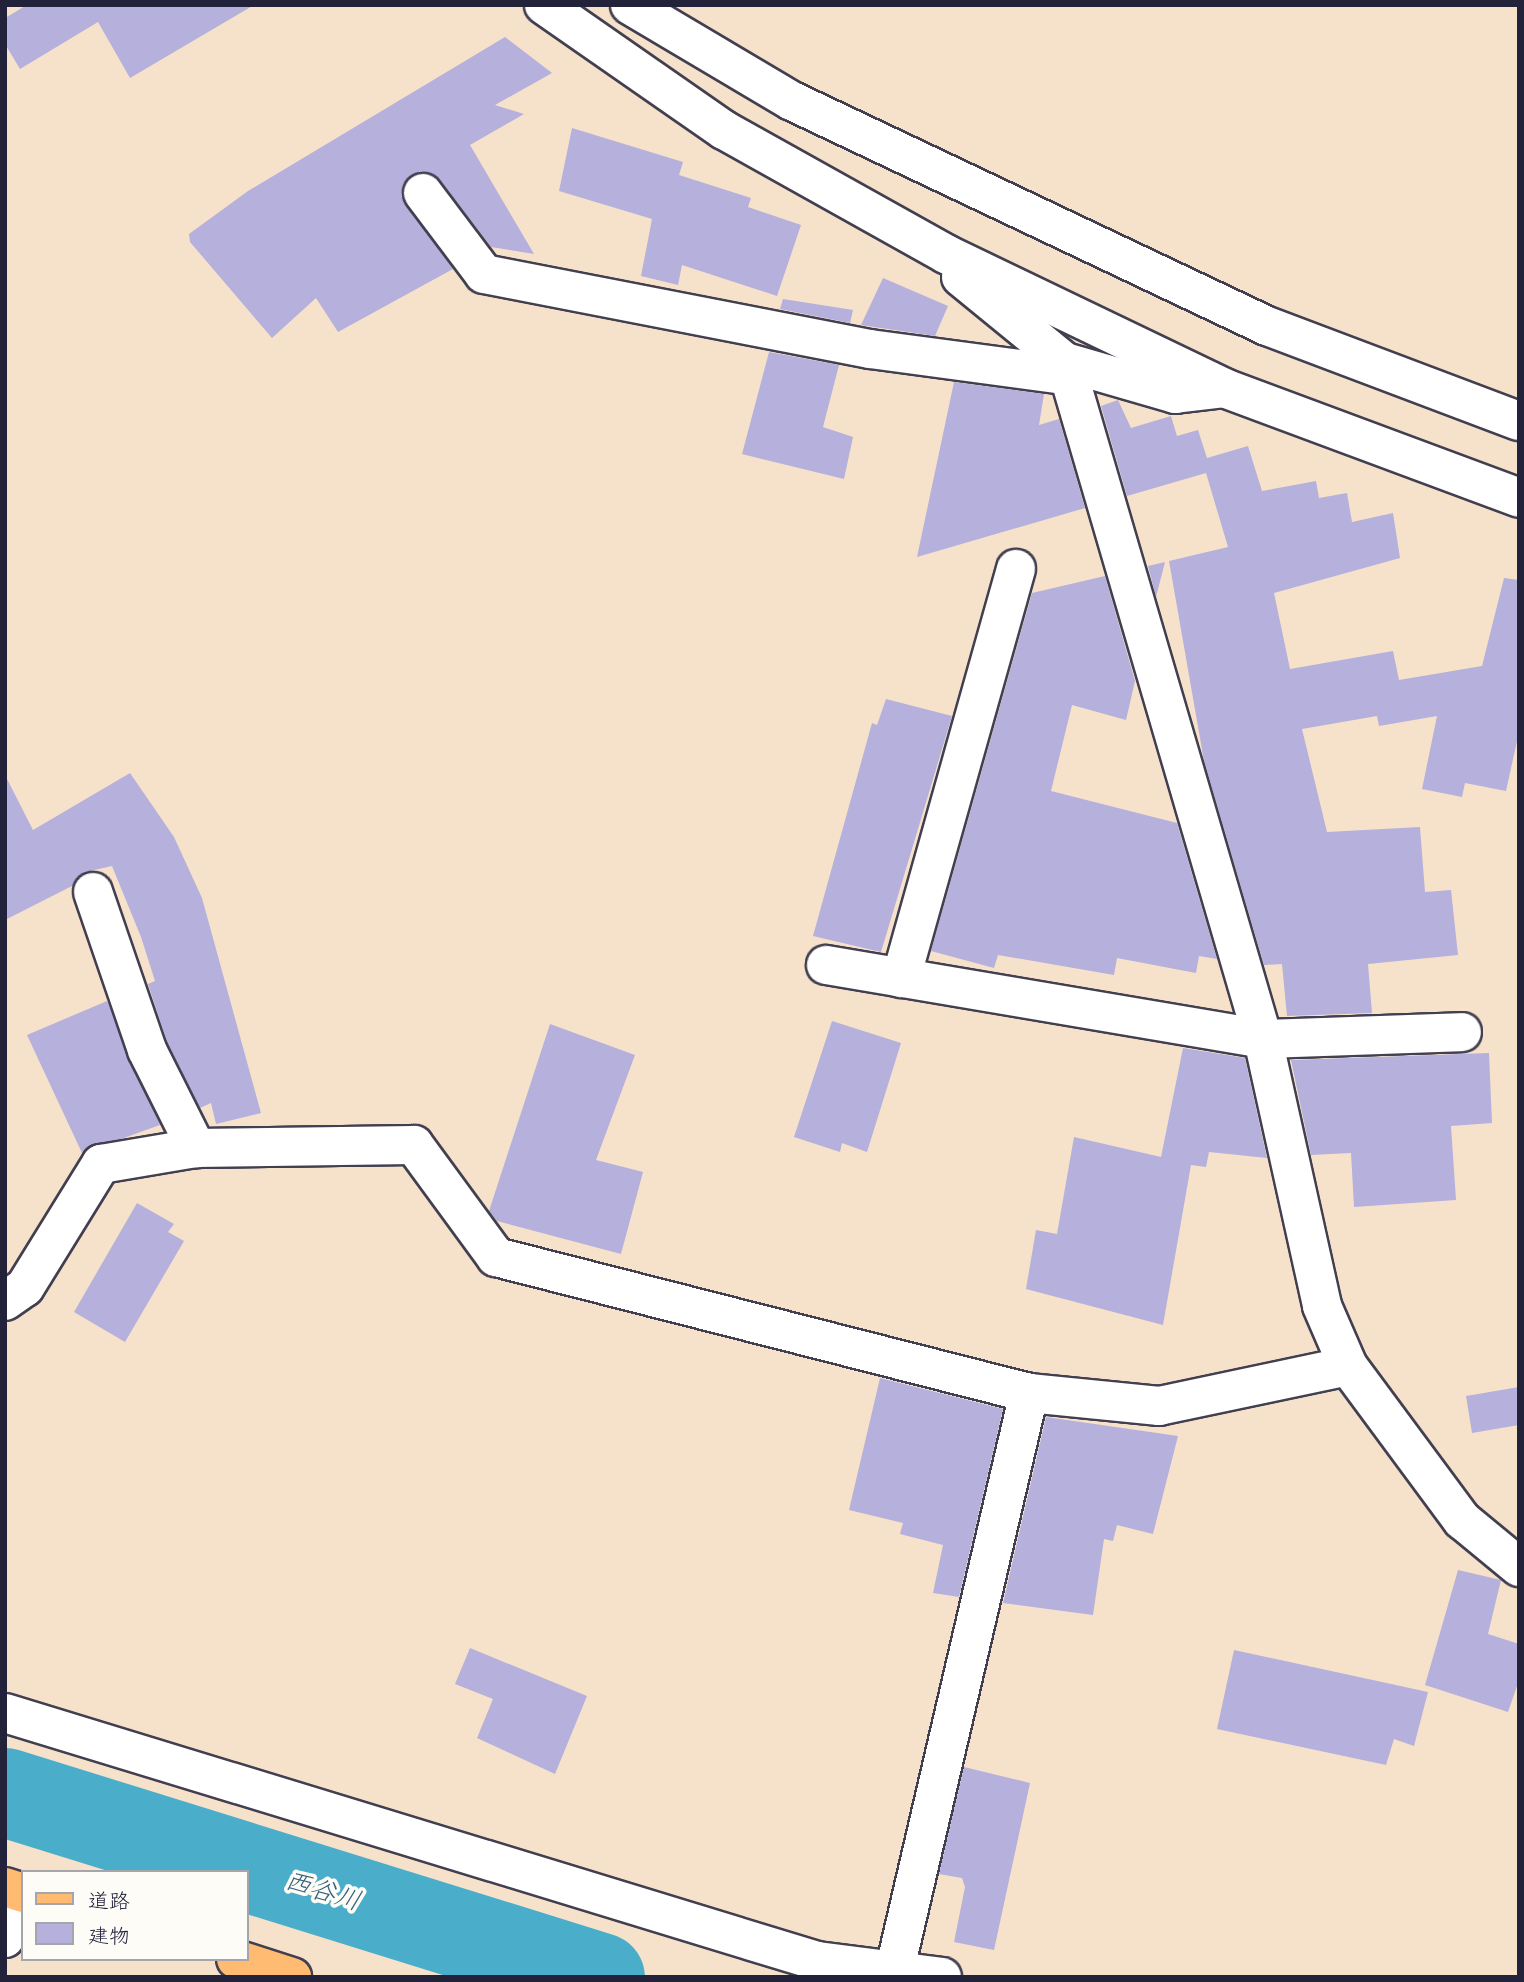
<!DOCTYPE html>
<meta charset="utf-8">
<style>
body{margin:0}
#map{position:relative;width:1524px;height:1982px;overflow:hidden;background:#f6e2ca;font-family:Caveat,"Klee One",sans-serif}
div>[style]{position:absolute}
.river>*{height:89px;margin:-44.5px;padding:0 44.5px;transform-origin:44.5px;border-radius:44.5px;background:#4aadca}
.building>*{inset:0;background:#b5b0dc}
.roads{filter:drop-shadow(2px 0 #423f50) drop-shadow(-2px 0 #423f50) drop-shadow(0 2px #423f50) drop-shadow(0 -2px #423f50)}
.minor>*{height:38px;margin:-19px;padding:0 19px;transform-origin:19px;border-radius:19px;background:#fff}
.major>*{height:38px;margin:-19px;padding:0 19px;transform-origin:19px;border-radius:19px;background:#febb71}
span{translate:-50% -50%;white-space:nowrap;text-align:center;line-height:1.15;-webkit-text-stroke:7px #fdfcf7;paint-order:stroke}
.water-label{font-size:26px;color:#34617b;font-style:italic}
.frame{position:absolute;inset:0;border:7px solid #22223b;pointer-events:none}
.legend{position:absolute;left:21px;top:1870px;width:228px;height:91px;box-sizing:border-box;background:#fdfcf7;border:2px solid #a5a5ac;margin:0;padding:9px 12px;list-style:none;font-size:21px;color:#22223b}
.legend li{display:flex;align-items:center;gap:14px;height:35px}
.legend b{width:35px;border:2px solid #a5a5ac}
</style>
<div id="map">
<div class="river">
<i style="left:5px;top:1792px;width:623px;rotate:17.27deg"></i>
</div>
<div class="building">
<i style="clip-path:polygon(27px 5px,254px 5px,130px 78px,98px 22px,20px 69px,5px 44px,5px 18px)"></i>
<i style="clip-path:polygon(505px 37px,552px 73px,495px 105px,524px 114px,470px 145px,534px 254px,491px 247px,440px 180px,420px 171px,403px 184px,401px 196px,453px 269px,338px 332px,316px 298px,272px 338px,190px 242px,189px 234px,248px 191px)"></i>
<i style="clip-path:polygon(572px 128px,683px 162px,679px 175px,751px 198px,748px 207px,801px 225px,777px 296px,682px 265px,678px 285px,641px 276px,652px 219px,559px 191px)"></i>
<i style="clip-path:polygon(883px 278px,948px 306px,935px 336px,861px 325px)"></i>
<i style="clip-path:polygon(783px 299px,853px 310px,850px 323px,780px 309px)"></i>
<i style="clip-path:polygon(769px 352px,839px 365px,823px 427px,853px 437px,844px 479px,742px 454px)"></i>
<i style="clip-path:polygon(954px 382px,1044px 394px,1039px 425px,1059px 419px,1085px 508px,917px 557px)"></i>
<i style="clip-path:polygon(1118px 400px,1131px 428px,1171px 416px,1177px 436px,1198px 430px,1207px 458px,1248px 446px,1262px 491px,1316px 481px,1319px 498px,1347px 493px,1352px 522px,1393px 513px,1400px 558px,1274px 593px,1290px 669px,1393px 651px,1399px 680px,1482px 666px,1504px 578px,1519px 580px,1519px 732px,1506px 791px,1465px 783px,1462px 797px,1422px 789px,1437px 716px,1379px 726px,1377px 716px,1302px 729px,1327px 832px,1420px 827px,1425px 892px,1451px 890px,1458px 955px,1368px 964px,1372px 1013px,1287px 1016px,1282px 964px,1264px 965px,1204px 761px,1169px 561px,1228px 547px,1206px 473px,1127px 496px,1101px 406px)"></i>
<i style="clip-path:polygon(1165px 562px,1156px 597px,1148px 566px)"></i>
<i style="clip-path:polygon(1105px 576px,1135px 681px,1126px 720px,1072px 705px,1051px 791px,1177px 823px,1217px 959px,1199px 956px,1196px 973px,1117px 958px,1114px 975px,998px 955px,994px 968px,931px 951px,1032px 593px)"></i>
<i style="clip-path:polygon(886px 699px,952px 716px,881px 952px,813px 936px,872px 723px,877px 725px)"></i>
<i style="clip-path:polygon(130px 773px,174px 837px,202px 898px,261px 1113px,216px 1124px,211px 1103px,200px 1108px,167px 1042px,148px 984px,155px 981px,141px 937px,112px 866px,85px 872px,72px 886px,5px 920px,5px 775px,33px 830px)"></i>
<i style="clip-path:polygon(107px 1001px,160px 1125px,82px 1153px,27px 1035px)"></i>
<i style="clip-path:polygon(832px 1021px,901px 1043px,867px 1152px,842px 1143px,840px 1152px,794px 1137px)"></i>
<i style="clip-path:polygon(550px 1024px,635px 1055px,596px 1160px,643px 1172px,621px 1254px,497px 1221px,489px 1211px)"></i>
<i style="clip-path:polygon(1183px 1048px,1245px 1058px,1267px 1158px,1209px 1152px,1206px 1167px,1191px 1165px,1163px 1325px,1026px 1289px,1036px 1230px,1057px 1234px,1074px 1137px,1161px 1157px)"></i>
<i style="clip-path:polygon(1489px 1053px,1492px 1123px,1451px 1126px,1456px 1200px,1354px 1207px,1351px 1153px,1311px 1155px,1291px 1060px)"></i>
<i style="clip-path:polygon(137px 1203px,174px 1224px,168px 1232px,184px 1241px,125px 1342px,74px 1312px)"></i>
<i style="clip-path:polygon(880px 1378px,1003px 1409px,959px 1597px,933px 1593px,943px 1545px,900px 1534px,903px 1523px,849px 1510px)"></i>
<i style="clip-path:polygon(1519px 1387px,1519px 1425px,1472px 1433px,1466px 1396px)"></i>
<i style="clip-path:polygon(1046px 1417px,1178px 1436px,1153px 1534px,1117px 1525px,1113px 1541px,1104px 1539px,1093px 1615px,1003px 1603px)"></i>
<i style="clip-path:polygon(1458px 1570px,1501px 1580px,1488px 1634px,1519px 1644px,1519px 1680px,1508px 1712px,1425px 1685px)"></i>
<i style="clip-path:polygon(470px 1648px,587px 1696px,555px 1774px,477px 1738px,493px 1699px,455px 1684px)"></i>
<i style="clip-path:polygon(1234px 1650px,1428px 1692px,1414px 1746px,1394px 1739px,1386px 1765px,1217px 1729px)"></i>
<i style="clip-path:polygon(964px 1767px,1030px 1783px,994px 1950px,954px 1942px,965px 1887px,962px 1878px,939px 1874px)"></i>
</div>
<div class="roads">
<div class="minor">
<i style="left:544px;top:5px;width:219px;rotate:34.8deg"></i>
<i style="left:724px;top:130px;width:254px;rotate:29.2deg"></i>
<i style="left:946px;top:254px;width:309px;rotate:25.7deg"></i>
<i style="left:1224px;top:388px;width:315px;rotate:20.4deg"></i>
<i style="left:630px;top:5px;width:188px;rotate:30.7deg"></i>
<i style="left:792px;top:101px;width:526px;rotate:25.35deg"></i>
<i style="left:1267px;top:326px;width:269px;rotate:20.7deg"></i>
<i style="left:423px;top:193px;width:101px;rotate:53deg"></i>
<i style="left:484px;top:274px;width:393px;rotate:11deg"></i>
<i style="left:870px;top:349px;width:197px;rotate:7.6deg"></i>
<i style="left:961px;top:277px;width:134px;rotate:39.3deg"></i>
<i style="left:1065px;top:362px;width:115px;rotate:16.2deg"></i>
<i style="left:1175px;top:394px;width:49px;rotate:-7deg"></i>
<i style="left:1065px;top:362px;width:705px;rotate:73.7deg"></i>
<i style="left:1263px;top:1039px;width:273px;rotate:77.5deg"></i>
<i style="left:1322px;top:1306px;width:65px;rotate:66.6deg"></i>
<i style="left:1348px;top:1366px;width:192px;rotate:53.5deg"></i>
<i style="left:1462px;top:1520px;width:74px;rotate:39.5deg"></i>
<i style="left:93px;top:892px;width:167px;rotate:71.1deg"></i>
<i style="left:147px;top:1050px;width:110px;rotate:63.4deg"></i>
<i style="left:826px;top:965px;width:443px;rotate:9.6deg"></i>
<i style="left:1263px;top:1039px;width:199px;rotate:-2deg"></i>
<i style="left:901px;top:978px;width:425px;rotate:-74.3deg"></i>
<i style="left:5px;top:1301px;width:24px;rotate:-35deg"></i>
<i style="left:25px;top:1287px;width:145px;rotate:-58.3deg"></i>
<i style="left:101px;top:1164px;width:96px;rotate:-9.6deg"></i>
<i style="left:196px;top:1148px;width:218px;rotate:-0.8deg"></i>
<i style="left:414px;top:1145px;width:139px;rotate:53.8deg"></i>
<i style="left:496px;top:1257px;width:550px;rotate:14.31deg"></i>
<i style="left:1029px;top:1393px;width:131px;rotate:5.7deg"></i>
<i style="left:1159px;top:1406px;width:193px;rotate:-11.9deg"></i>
<i style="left:5px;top:1713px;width:849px;rotate:16.98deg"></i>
<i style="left:817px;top:1961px;width:126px;rotate:7.3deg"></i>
<i style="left:5px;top:1938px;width:48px;rotate:-68.2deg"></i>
<i style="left:893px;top:1977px;width:600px;rotate:-76.89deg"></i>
</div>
<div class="major">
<i style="left:5px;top:1887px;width:19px;rotate:18deg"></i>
<i style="left:236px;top:1959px;width:59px;rotate:17.8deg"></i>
</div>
</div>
<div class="water-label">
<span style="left:323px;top:1891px;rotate:17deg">西谷川</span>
</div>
<div class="frame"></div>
<ul class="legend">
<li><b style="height:9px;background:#febb71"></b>道路</li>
<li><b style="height:19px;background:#b5b0dc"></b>建物</li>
</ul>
</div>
